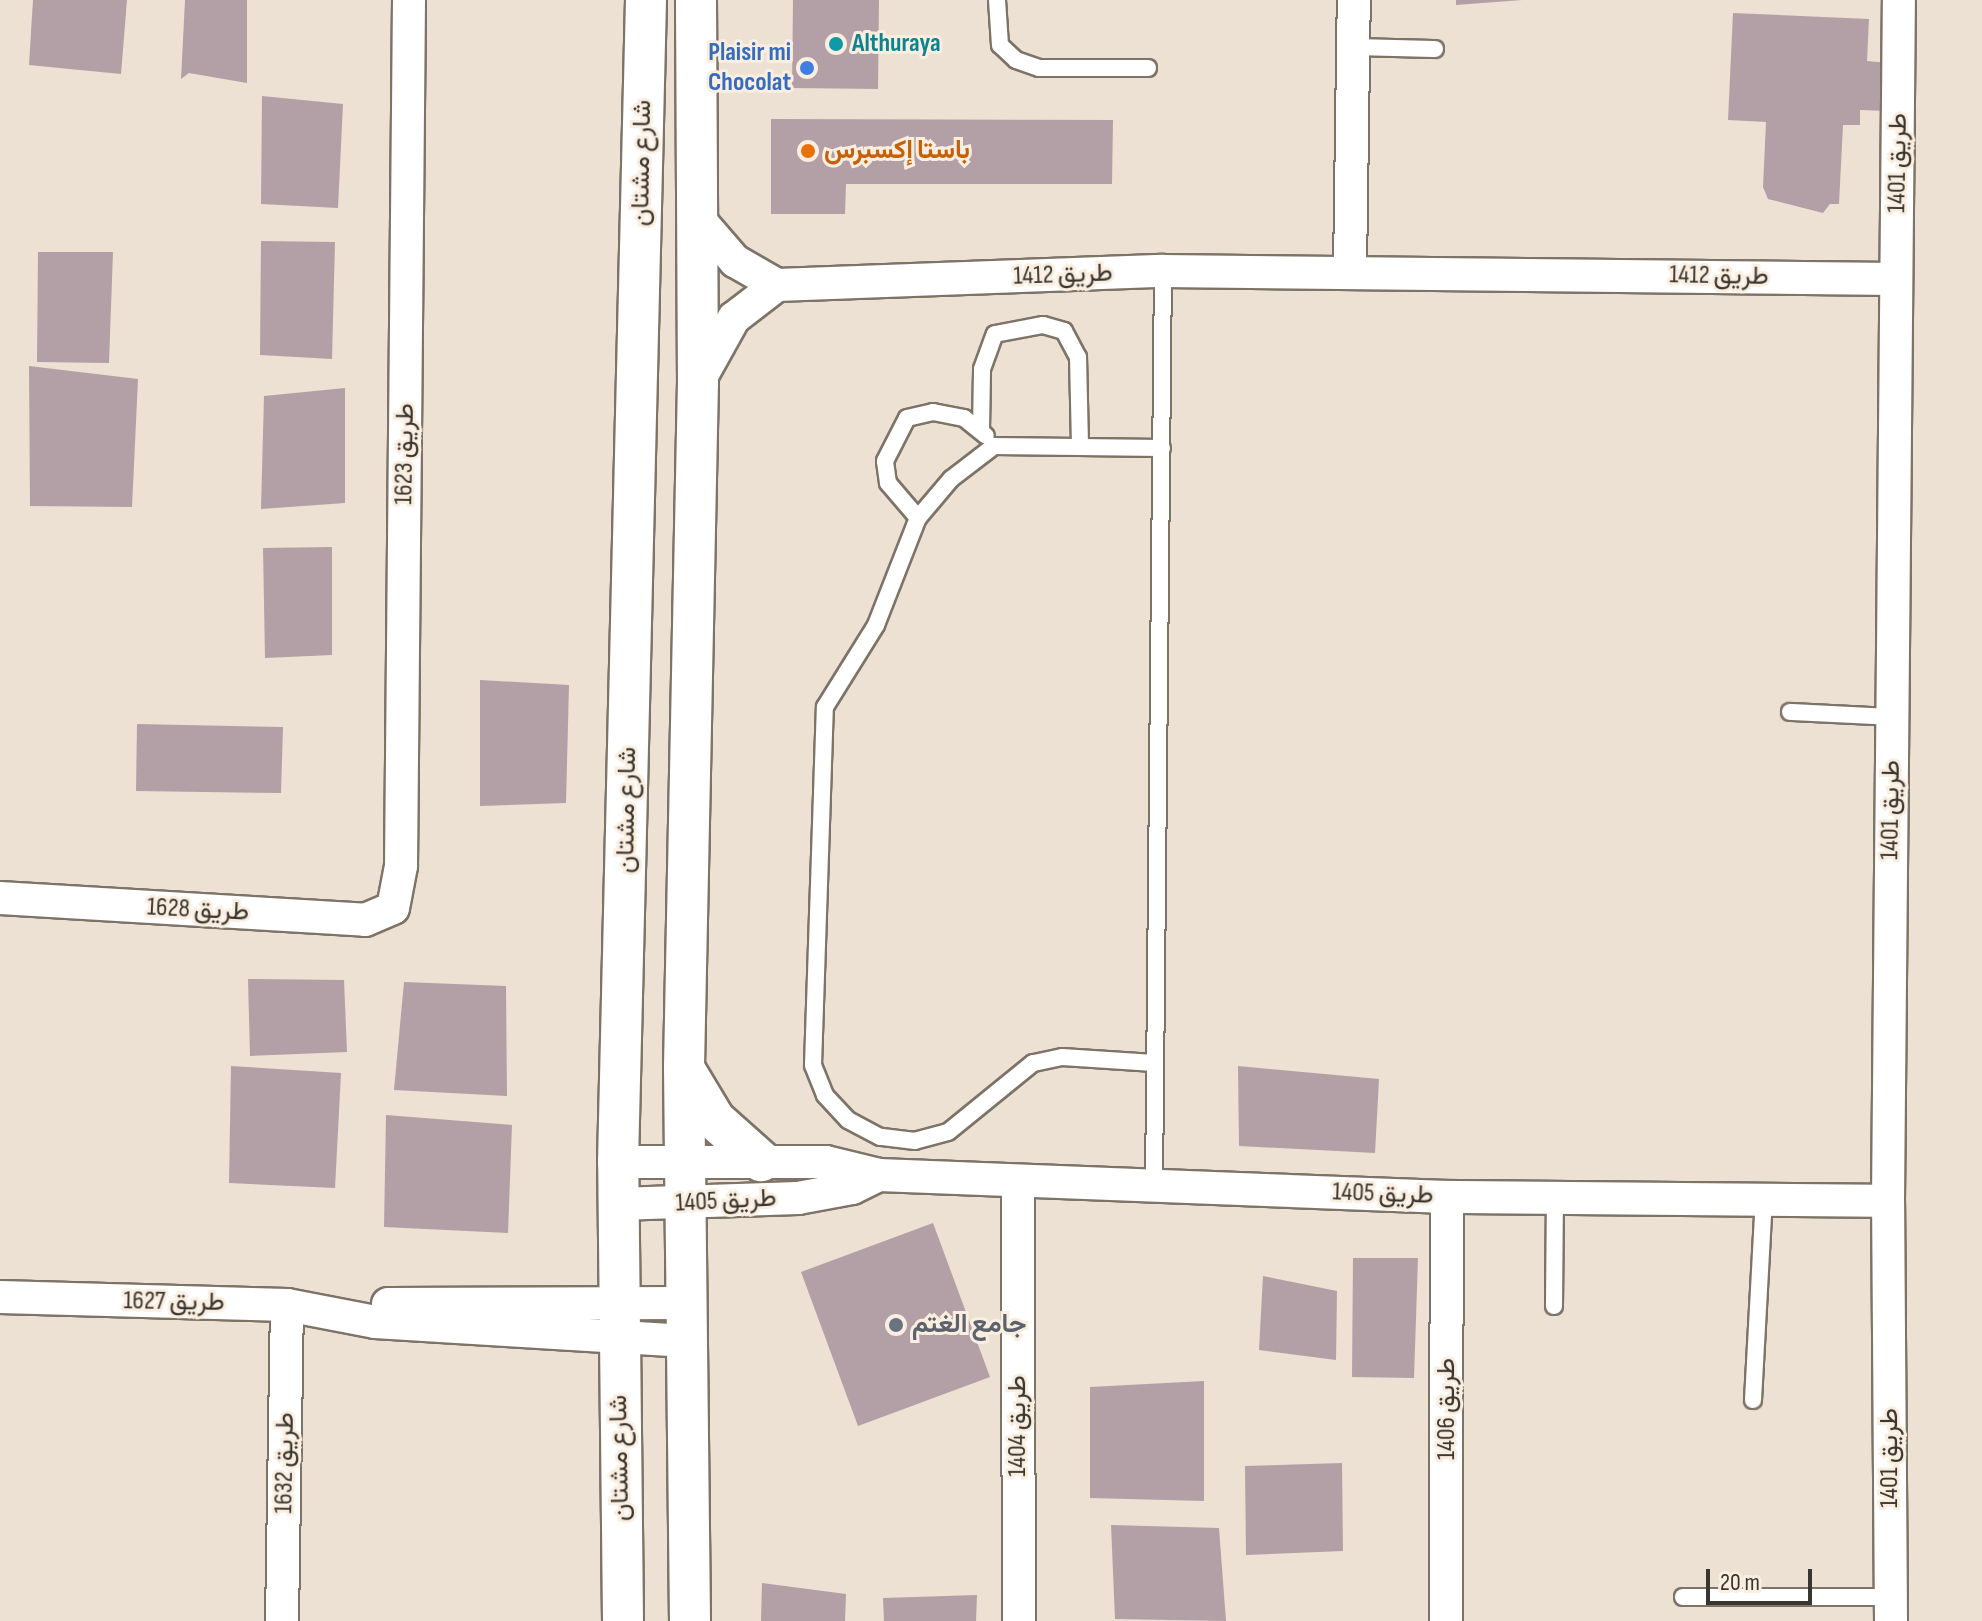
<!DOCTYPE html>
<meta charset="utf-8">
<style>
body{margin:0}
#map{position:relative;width:1982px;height:1621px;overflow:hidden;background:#ece1d3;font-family:"Sofia Sans Condensed",Vazirmatn,sans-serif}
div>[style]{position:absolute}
.building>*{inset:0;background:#b3a0a6}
.roads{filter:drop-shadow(2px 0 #7d7367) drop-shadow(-2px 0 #7d7367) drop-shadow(0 2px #7d7367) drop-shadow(0 -2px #7d7367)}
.service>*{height:16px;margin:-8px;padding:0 8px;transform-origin:8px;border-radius:8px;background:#fff}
.minor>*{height:32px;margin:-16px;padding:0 16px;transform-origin:16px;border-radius:16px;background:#fff}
.tertiary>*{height:40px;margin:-20px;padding:0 20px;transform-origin:20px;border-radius:20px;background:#fff}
.dots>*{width:22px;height:22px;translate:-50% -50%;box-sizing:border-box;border:4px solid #faeee0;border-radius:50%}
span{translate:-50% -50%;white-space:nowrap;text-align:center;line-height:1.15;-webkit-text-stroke:6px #faeee0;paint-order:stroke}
.culture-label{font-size:26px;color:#0d838f;font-weight:700}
.left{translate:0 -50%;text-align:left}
.shop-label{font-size:26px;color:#366cbe;font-weight:700}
.right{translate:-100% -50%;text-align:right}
.food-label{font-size:26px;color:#c56008;font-weight:700}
.street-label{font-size:26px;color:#39352f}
.worship-label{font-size:26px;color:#5b616d;font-weight:700}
.scale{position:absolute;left:1706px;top:1569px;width:106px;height:36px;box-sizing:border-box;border:4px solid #39352f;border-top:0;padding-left:10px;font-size:24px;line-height:28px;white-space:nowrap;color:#39352f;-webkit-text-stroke:6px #faeee0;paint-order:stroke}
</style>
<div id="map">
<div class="building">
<i style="clip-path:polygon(33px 0,127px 0,121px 74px,29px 65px)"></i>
<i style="clip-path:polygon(185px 0,247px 0,247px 83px,189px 73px,181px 79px)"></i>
<i style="clip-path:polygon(793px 0,879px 0,878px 89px,792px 88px)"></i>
<i style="clip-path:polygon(1456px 0,1522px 0,1456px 5px)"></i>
<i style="clip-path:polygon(1733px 13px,1869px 19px,1867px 61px,1889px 63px,1888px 111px,1860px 110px,1860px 125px,1843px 125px,1839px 204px,1830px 204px,1823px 213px,1768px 199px,1763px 187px,1766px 122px,1728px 120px)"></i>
<i style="clip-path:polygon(262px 96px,343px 104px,338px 208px,261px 204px)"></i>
<i style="clip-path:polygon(771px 119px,1113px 120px,1112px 184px,846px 184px,845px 214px,771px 214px)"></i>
<i style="clip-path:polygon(261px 241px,335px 242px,332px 359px,260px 355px)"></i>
<i style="clip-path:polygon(38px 252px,113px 252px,109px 363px,37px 362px)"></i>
<i style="clip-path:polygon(29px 366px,138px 379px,132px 507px,30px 506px)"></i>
<i style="clip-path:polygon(345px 388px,345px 503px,261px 509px,264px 396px)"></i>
<i style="clip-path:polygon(332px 547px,332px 655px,265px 658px,263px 548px)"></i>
<i style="clip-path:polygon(480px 680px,569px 685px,566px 803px,480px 806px)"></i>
<i style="clip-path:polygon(137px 724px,283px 727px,281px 793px,136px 791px)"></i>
<i style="clip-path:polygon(248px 979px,344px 980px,347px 1052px,250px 1056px)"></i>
<i style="clip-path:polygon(404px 982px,506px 986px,507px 1096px,394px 1090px)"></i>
<i style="clip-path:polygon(231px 1066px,341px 1073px,335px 1188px,229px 1183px)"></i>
<i style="clip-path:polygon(1238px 1066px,1379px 1079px,1375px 1153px,1239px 1146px)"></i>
<i style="clip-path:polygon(386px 1115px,512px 1125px,508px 1233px,384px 1227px)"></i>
<i style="clip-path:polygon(933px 1223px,990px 1377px,858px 1426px,801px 1272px)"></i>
<i style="clip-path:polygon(1353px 1258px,1418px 1258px,1414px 1378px,1352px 1377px)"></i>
<i style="clip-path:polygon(1263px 1276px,1337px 1291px,1336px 1360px,1259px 1350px)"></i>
<i style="clip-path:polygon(1204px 1381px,1204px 1501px,1090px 1498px,1090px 1387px)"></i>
<i style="clip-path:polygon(1342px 1463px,1343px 1551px,1246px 1555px,1245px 1466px)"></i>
<i style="clip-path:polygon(1111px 1525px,1219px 1528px,1226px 1621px,1115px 1619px)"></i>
<i style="clip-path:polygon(762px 1583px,846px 1594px,845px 1621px,761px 1621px)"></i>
<i style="clip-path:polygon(977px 1595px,976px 1621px,884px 1621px,883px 1598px)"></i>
</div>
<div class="roads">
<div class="service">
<i style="left:997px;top:0;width:45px;rotate:86.2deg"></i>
<i style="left:1000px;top:45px;width:22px;rotate:43deg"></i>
<i style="left:1016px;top:60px;width:24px;rotate:19deg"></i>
<i style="left:1039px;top:68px;width:109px"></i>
<i style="left:1354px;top:47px;width:81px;rotate:1.4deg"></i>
<i style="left:981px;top:429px;width:60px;rotate:-89deg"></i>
<i style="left:982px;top:369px;width:37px;rotate:-70deg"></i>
<i style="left:995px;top:334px;width:49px;rotate:-10.6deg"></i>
<i style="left:1043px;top:325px;width:22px;rotate:16deg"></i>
<i style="left:1064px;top:331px;width:30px;rotate:62deg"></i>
<i style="left:1078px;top:357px;width:90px;rotate:88.7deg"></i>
<i style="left:918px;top:518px;width:46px;rotate:-130.6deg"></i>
<i style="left:888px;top:483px;width:22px;rotate:-98deg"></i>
<i style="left:885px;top:461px;width:48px;rotate:-62.9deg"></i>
<i style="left:907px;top:418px;width:27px;rotate:-13deg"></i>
<i style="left:933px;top:412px;width:32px;rotate:11deg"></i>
<i style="left:964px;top:418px;width:28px;rotate:39deg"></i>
<i style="left:1790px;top:712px;width:102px;rotate:2.8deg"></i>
<i style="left:1154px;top:1063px;width:92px;rotate:-176.3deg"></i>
<i style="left:1062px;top:1057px;width:30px;rotate:168deg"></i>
<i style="left:1033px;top:1063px;width:109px;rotate:140.9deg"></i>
<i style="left:948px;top:1132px;width:34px;rotate:165deg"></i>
<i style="left:915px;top:1141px;width:35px;rotate:-173deg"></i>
<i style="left:880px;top:1137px;width:36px;rotate:-152deg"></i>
<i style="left:848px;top:1120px;width:34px;rotate:-133deg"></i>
<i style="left:825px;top:1095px;width:32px;rotate:-112deg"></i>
<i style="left:813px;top:1065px;width:358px;rotate:-88.1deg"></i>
<i style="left:825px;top:707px;width:97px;rotate:-58.1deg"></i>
<i style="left:876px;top:625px;width:115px;rotate:-68.6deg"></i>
<i style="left:918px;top:518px;width:51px;rotate:-49.8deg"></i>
<i style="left:951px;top:479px;width:54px;rotate:-37.5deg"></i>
<i style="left:994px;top:446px;width:168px;rotate:0.7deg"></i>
<i style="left:1154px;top:1187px;width:916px;rotate:-89.44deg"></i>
<i style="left:1554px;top:1306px;width:108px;rotate:-89.5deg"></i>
<i style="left:1753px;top:1400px;width:200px;rotate:-86.9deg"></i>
<i style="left:1683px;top:1597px;width:208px"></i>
</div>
<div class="minor">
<i style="left:696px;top:216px;width:60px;rotate:49.1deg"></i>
<i style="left:735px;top:261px;width:48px;rotate:29.7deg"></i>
<i style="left:777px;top:285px;width:386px;rotate:-2.1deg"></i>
<i style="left:1163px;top:271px;width:733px;rotate:0.63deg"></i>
<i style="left:1350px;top:271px;width:271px;rotate:-89.2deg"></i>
<i style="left:700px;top:379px;width:70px;rotate:-60.9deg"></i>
<i style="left:734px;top:318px;width:54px;rotate:-37.5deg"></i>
<i style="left:0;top:898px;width:366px;rotate:3.4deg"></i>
<i style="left:365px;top:920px;width:30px;rotate:-23deg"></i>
<i style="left:393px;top:908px;width:43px;rotate:-79.2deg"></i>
<i style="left:401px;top:866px;width:866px;rotate:-89.47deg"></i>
<i style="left:618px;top:1162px;width:208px"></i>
<i style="left:826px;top:1162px;width:55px;rotate:13.8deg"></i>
<i style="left:879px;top:1175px;width:568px;rotate:2.22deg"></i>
<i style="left:1447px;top:1197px;width:441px;rotate:0.5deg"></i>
<i style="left:1018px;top:1182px;width:439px;rotate:89.9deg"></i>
<i style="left:618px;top:1204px;width:180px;rotate:-1.9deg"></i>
<i style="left:798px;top:1198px;width:55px;rotate:-10.5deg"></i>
<i style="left:852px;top:1188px;width:30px;rotate:-26deg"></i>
<i style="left:0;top:1297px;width:287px;rotate:1.6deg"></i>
<i style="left:287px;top:1305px;width:90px;rotate:10.9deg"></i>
<i style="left:375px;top:1322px;width:312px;rotate:3.5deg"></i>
<i style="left:388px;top:1304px;width:297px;rotate:-0.2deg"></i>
<i style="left:282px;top:1621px;width:316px;rotate:-89.1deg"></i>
<i style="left:1446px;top:1621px;width:424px;rotate:-89.9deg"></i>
<i style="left:1891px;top:1621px;width:420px;rotate:-90.4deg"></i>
<i style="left:1888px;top:1201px;width:1201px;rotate:-89.48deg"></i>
</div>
<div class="tertiary">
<i style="left:685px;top:1070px;width:58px;rotate:59deg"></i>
<i style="left:715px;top:1120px;width:62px;rotate:41.7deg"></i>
<i style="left:623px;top:1621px;width:459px;rotate:-90.6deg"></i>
<i style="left:618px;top:1162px;width:1162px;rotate:-88.62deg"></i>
<i style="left:690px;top:1621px;width:554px;rotate:-90.62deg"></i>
<i style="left:684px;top:1067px;width:684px;rotate:-88.83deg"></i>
<i style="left:698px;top:383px;width:383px;rotate:-90.3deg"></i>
</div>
</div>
<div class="dots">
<i style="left:836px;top:44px;background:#0f9aa8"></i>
<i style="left:807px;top:68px;background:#3f7fe0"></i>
<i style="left:808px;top:151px;background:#e8710a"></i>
<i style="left:896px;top:1325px;background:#6b7280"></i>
</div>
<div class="culture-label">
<span class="left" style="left:852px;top:44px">Althuraya</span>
</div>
<div class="shop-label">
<span class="right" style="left:791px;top:68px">Plaisir mi<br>Chocolat</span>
</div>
<div class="food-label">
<span class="left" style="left:824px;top:151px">باستا إكسبرس</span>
</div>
<div class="street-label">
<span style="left:642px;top:163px;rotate:-89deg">شارع مشتان</span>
<span style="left:1898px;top:163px;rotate:-89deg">طريق 1401</span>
<span style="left:1063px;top:275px;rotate:-2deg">طريق 1412</span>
<span style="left:1719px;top:276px;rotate:1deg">طريق 1412</span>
<span style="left:405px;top:454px;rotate:-89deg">طريق 1623</span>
<span style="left:627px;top:810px;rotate:-89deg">شارع مشتان</span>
<span style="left:1891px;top:810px;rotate:-89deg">طريق 1401</span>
<span style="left:198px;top:910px;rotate:3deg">طريق 1628</span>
<span style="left:1383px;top:1194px;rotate:2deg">طريق 1405</span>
<span style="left:726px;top:1201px;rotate:-3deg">طريق 1405</span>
<span style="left:174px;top:1302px;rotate:1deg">طريق 1627</span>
<span style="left:1447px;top:1409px;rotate:-90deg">طريق 1406</span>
<span style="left:1018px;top:1426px;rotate:-90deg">طريق 1404</span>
<span style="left:620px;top:1458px;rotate:-91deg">شارع مشتان</span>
<span style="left:1890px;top:1458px;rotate:-90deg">طريق 1401</span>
<span style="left:285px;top:1463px;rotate:-89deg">طريق 1632</span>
</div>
<div class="worship-label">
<span class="left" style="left:912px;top:1325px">جامع الغتم</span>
</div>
<div class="scale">20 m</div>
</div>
